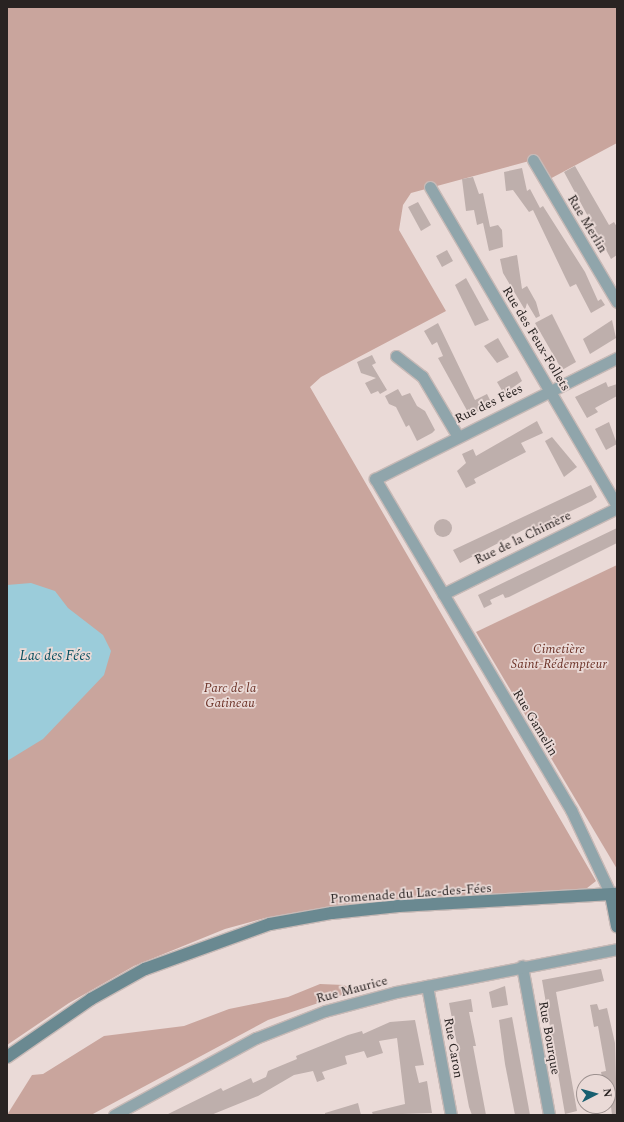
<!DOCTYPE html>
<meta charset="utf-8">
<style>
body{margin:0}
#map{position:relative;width:624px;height:1122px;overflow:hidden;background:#eadad7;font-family:Spectral,serif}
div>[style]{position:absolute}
.green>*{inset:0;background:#c9a59d}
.water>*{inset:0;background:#9bccda}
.building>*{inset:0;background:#beafac}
.round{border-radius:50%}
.roads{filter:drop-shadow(1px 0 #c7b9b6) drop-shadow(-1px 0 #c7b9b6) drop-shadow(0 1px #c7b9b6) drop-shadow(0 -1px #c7b9b6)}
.street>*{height:11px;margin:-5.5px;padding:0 5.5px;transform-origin:5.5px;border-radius:5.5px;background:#90a5ab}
.secondary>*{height:12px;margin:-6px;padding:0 6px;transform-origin:6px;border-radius:6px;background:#6a8991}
span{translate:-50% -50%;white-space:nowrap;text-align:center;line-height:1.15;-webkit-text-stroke:3.5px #eadad7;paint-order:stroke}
.street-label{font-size:13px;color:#292322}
.park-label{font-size:13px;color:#6d3328;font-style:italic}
.water-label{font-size:14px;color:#074e5e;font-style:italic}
.frame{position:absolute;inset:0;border:8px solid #292322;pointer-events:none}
.north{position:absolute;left:576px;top:1074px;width:40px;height:40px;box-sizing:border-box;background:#eadad7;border:1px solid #9d918f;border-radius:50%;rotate:84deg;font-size:11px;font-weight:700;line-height:16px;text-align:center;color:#292322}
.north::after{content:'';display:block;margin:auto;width:14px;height:18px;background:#185f70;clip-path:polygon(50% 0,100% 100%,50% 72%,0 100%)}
</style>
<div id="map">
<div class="green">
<i style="clip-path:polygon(7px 7px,617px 7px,617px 143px,546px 181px,533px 160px,411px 193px,403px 205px,399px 230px,446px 311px,321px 377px,310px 387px,596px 881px,582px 892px,359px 903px,265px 918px,225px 929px,134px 966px,69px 1003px,7px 1045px)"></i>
<i style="clip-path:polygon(617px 565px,617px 869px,476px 632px)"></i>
<i style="clip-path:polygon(320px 984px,344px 985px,354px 991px,268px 1020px,91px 1115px,7px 1115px,32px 1075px,43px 1074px,104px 1036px,184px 1026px,229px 1009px,288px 997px)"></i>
</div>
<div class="water">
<i style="clip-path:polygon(31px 583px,55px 591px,68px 608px,103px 635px,111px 651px,104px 675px,43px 739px,7px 761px,7px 585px)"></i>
</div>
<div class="building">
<i style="clip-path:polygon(575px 166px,609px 225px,614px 222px,617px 227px,617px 255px,611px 259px,564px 172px)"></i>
<i style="clip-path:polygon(522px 168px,527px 191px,530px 189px,540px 208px,543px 206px,585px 272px,598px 301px,601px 299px,605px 305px,591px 313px,576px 284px,570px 287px,566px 279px,533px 210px,529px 212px,513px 190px,506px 191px,504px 172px)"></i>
<i style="clip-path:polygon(473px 177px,479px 194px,483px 193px,490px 227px,498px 225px,502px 230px,503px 247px,489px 251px,483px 223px,477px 225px,474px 210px,466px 211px,462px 179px)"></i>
<i style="clip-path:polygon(418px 202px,431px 225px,421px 231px,408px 207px)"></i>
<i style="clip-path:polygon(447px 250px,453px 261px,442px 267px,436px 256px)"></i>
<i style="clip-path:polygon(517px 255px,522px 289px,527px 286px,536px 302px,540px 316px,536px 318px,527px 303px,525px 310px,503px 273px,500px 259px)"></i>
<i style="clip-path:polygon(466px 278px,489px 320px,475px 326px,455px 285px)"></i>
<i style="clip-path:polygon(552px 314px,576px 362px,562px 370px,535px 323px)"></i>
<i style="clip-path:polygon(612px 320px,616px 338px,590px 354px,583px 339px)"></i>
<i style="clip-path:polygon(438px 323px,475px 400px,487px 394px,492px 404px,470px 416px,438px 358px,443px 356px,437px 342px,432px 345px,424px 331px)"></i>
<i style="clip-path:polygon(498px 338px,509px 357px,497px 363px,484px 346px)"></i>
<i style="clip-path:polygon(372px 355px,376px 363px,372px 365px,387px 390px,380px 394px,378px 391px,371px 394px,365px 383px,376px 378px,361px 373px,357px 362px)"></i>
<i style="clip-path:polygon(517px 371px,522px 381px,504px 394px,497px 382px)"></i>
<i style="clip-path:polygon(606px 382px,608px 387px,617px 384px,617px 396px,595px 408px,598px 412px,587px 418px,575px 397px)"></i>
<i style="clip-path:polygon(398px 389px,402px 396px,410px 393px,417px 406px,425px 411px,435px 430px,432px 433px,417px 441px,409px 425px,406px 427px,396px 407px,389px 404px,385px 396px)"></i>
<i style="clip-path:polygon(537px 421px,543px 433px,521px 443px,526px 452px,474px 479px,476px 483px,466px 488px,457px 471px,466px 463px,462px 454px,473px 449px,476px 456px)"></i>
<i style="clip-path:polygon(609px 422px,617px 444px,606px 450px,595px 429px)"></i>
<i style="clip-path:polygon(552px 437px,577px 467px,564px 477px,545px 441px)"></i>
<i style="clip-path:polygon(591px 485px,597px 497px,592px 501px,531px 530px,529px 527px,460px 563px,453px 550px)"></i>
<i class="round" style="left:434px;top:519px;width:18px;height:18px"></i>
<i style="clip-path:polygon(617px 528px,617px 543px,509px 597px,505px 598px,503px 594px,490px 600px,492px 604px,484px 608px,478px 595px)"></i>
<i style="clip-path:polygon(601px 969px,604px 981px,556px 992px,577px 1111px,565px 1114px,542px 980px)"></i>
<i style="clip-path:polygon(505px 986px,508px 1005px,492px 1008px,489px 992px)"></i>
<i style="clip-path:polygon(471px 999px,473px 1012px,469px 1012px,476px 1046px,473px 1046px,486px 1115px,472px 1115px,469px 1107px,449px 1003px)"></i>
<i style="clip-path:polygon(597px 1004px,599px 1010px,607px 1008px,615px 1043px,617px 1115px,612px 1115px,608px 1082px,603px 1082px,601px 1072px,606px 1071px,598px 1026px,594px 1027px,590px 1005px)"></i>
<i style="clip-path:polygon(512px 1017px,517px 1044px,530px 1115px,515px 1115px,505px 1064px,499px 1020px)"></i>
<i style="clip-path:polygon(415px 1020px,424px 1065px,415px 1066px,419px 1083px,427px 1081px,432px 1113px,373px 1115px,372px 1112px,405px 1104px,397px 1038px,379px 1041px,383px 1053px,367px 1058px,364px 1051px,345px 1056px,347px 1064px,322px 1072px,325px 1079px,317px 1082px,313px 1071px,294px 1075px,258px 1096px,211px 1115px,166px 1115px,221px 1088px,223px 1091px,251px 1078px,253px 1083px,266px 1077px,268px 1071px,297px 1059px,296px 1056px,348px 1035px,362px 1031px,363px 1034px,390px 1022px)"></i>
<i style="clip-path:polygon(358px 1103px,361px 1115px,325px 1115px,325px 1113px)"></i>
</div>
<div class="roads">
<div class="street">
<i style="left:533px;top:160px;width:165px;rotate:59.4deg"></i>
<i style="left:430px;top:187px;width:370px;rotate:59.6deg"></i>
<i style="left:396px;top:356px;width:33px;rotate:38deg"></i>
<i style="left:422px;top:376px;width:69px;rotate:59.3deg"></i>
<i style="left:443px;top:594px;width:194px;rotate:-26.3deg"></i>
<i style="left:611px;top:895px;width:94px;rotate:-115.2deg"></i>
<i style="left:571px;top:810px;width:385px;rotate:-120.6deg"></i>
<i style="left:375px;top:479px;width:271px;rotate:-26.6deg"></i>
<i style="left:522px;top:966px;width:151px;rotate:79.7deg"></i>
<i style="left:427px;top:986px;width:131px;rotate:79.5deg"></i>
<i style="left:114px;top:1115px;width:162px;rotate:-28.5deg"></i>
<i style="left:256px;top:1038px;width:74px;rotate:-21.4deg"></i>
<i style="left:325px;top:1011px;width:73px;rotate:-15deg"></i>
<i style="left:396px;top:992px;width:225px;rotate:-11deg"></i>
</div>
<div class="secondary">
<i style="left:611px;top:895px;width:32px;rotate:79deg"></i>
<i style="left:7px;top:1057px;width:102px;rotate:-34.6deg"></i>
<i style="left:91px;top:999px;width:62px;rotate:-29.1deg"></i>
<i style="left:145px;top:969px;width:133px;rotate:-19.8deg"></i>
<i style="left:270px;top:924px;width:63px;rotate:-10.1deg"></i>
<i style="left:332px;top:913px;width:67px;rotate:-6deg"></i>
<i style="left:399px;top:906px;width:218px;rotate:-3.2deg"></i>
</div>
</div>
<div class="street-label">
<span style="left:587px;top:224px;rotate:59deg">Rue Merlin</span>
<span style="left:536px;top:339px;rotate:59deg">Rue des Feux-Follets</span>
<span style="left:489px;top:404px;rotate:-26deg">Rue des Fées</span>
<span style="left:523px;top:538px;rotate:-26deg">Rue de la Chimère</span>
<span style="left:535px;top:723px;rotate:59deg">Rue Gamelin</span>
<span style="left:411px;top:894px;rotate:-4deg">Promenade du Lac-des-Fées</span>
<span style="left:352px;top:990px;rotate:-15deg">Rue Maurice</span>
<span style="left:549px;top:1038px;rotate:80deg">Rue Bourque</span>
<span style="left:453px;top:1048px;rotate:80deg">Rue Caron</span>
</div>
<div class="park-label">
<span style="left:559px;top:657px">Cimetière<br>Saint-Rédempteur</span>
<span style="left:230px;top:696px">Parc de la<br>Gatineau</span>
</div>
<div class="water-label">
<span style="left:55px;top:656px">Lac des Fées</span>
</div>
<div class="frame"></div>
<div class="north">N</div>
</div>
